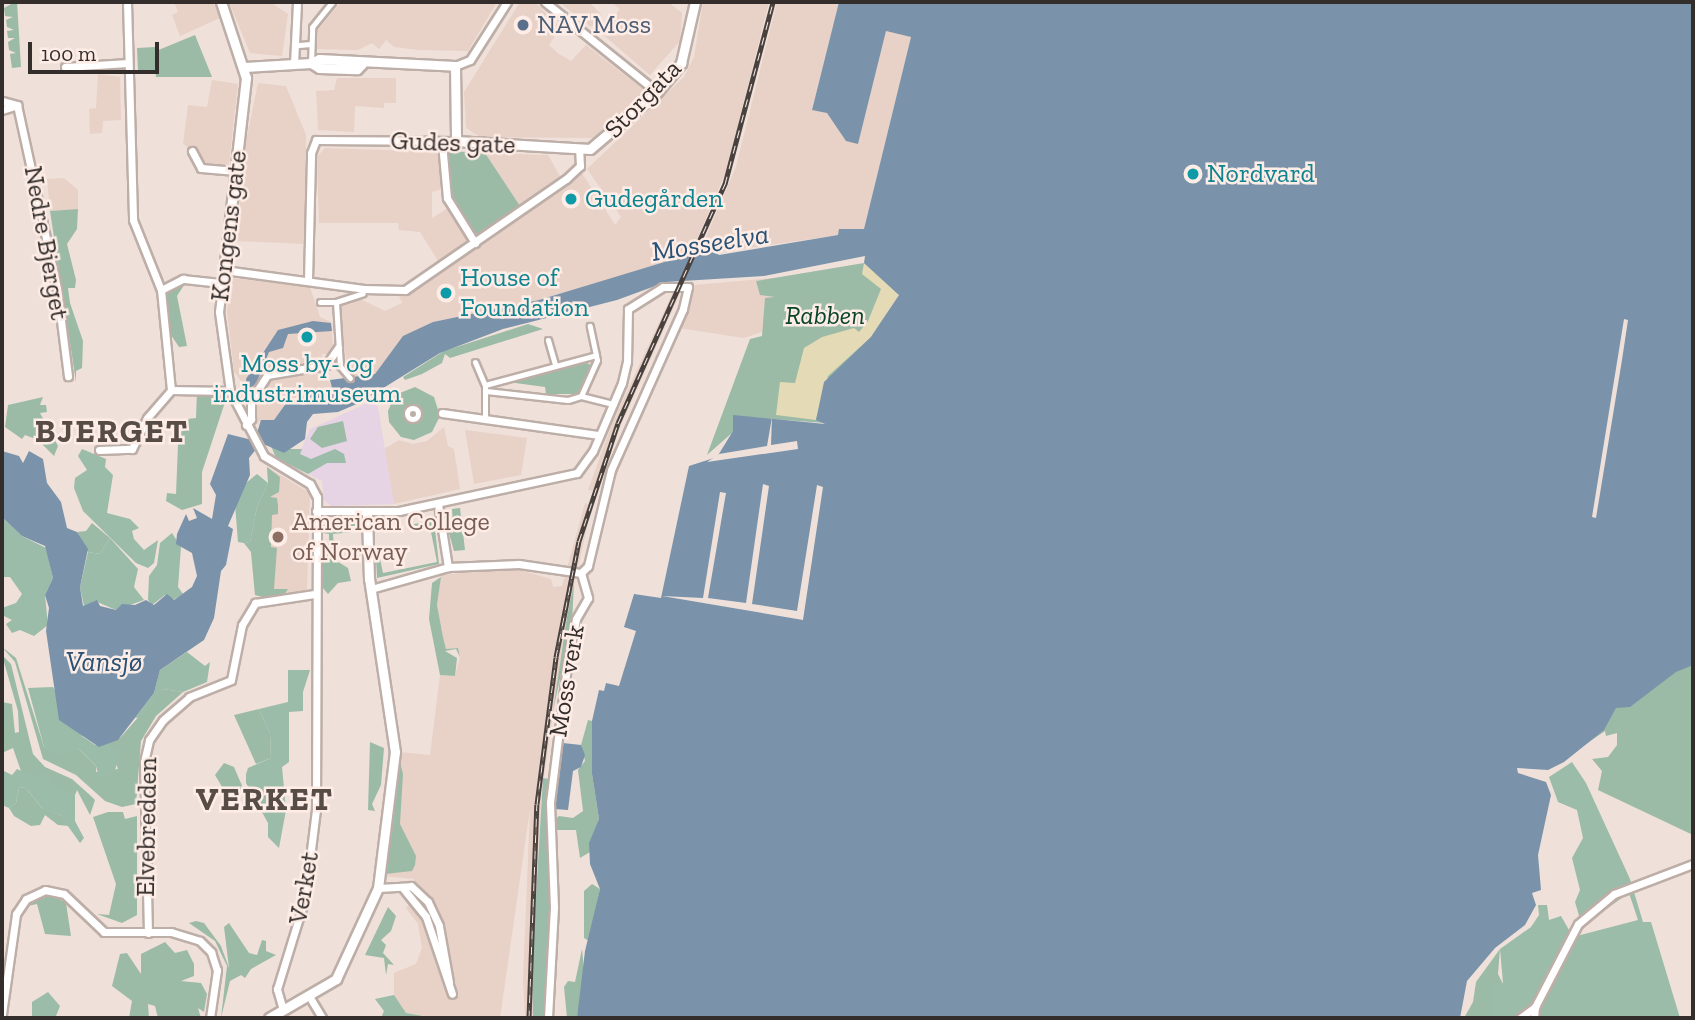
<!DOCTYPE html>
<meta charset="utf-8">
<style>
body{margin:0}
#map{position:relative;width:1695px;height:1020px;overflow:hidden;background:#efe0d9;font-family:"Zilla Slab",serif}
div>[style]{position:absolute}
.built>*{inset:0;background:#e8d1c7}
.education>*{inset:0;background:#e6d3e3}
.green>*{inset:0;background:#9bbba7}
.forest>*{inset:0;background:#9bbca8}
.sand>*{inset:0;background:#e4dab5}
.water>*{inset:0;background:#7a93aa}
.pier>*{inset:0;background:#efe0d9}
.roads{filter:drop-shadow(2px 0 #bdaea7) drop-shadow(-2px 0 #bdaea7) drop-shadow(0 2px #bdaea7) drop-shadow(0 -2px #bdaea7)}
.pedestrian>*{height:5px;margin:-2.5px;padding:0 2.5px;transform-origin:2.5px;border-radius:2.5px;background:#fff}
.pedestrian>.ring{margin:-2.5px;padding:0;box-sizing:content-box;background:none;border:5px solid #fff;border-radius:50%}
.minor>*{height:7px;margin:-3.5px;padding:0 3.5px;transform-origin:3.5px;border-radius:3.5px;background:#fff}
.tertiary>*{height:9px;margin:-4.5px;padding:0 4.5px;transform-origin:4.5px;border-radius:4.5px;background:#fff}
.rail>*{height:5px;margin-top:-2.5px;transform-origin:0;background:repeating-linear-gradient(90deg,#fdede6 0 8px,#48413e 0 16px);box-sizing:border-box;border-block:2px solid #48413e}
.dots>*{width:19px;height:19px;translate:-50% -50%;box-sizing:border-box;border:4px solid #fdede6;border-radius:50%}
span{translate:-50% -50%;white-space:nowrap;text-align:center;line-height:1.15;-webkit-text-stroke:5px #fdede6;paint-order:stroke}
.service-label{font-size:26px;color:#4e5e75}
.left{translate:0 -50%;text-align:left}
.street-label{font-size:26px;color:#332d2b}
.culture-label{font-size:26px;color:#0d838f}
.park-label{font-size:26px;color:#084429;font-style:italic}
.education-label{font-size:26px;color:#785e54}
.water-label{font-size:28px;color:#295175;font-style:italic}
.district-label{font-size:33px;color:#584c46;font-weight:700;letter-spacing:2px}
.frame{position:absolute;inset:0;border:4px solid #332d2b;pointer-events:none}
.scale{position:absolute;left:28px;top:42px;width:131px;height:32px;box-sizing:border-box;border:4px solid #332d2b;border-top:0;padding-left:9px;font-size:21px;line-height:24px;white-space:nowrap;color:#332d2b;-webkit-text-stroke:5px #fdede6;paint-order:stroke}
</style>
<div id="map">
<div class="built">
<i style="clip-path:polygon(174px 2px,213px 2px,220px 18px,180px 36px,172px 15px,178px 12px)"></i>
<i style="clip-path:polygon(229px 2px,270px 2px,288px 14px,282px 56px,250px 53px)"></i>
<i style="clip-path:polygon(341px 2px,497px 2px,468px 51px,418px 50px,394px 47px,386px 40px,379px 49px,372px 43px,358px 50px,317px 49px,317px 31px)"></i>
<i style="clip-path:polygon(520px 2px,537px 4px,560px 27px,549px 45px,559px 54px,571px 61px,586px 45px,645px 91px,593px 138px,480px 137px,466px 128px,464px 92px)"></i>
<i style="clip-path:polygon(559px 2px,591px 4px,601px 14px,591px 27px)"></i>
<i style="clip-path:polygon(611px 2px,668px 2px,682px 13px,680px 41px,650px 75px,601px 33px,620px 9px)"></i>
<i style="clip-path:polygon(703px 2px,769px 2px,726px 172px,690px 256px,539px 300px,433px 322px,402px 340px,375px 374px,354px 379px,348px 374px,339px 305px,360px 299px,385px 311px,402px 303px,399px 296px,421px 287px,582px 173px,615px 225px,621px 217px,587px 169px,684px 77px,694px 57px)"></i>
<i style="clip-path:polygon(777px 2px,839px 2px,812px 109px,827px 113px,847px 141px,858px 143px,886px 31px,911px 37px,864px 229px,839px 229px,839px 235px,698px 255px,736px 167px)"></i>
<i style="clip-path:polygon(98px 74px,120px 77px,121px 120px,103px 121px,102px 133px,90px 134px,89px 109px,96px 108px)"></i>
<i style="clip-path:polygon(337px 78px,396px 78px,396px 103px,384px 103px,384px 108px,355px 106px,354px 132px,318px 130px,316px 91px,334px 90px)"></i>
<i style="clip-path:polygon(212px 80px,238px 84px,229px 164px,225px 167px,203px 165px,196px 152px,183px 144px,188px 105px,207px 107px)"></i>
<i style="clip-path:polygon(258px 83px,286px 86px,306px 135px,305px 244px,236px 241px,246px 141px)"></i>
<i style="clip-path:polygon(325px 148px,439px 152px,442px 189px,432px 192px,432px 218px,450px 207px,471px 241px,440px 264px,420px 232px,399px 230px,398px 223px,319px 223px,317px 157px)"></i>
<i style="clip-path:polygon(485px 153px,548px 155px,561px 178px,520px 206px)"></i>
<i style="clip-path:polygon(64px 178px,78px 190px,78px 209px,50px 211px,47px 179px)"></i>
<i style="clip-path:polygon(231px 278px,310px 287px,320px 317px,331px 322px,333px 348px,329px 354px,322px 354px,323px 370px,332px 388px,287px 402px,274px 421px,259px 422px,258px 427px,256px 403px,234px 371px,227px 311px)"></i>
<i style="clip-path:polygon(772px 278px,777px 315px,762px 332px,744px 338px,679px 328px,694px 285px)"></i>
<i style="clip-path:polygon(674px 290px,680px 293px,620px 427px,597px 491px,588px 490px,612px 424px)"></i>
<i style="clip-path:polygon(444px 427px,448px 446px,454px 449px,460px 489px,394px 504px,384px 449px,399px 440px,413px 444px,427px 441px)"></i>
<i style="clip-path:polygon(465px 430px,527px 438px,521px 475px,474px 484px)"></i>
<i style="clip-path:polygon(267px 467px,310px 493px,307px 590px,266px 598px,255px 595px,251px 552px,244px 543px,268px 483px)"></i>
<i style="clip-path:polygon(585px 503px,592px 505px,567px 617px,542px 790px,532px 965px,533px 1018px,525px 1018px,523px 979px,530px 809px,500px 1018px,439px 1018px,405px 1013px,394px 995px,394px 973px,416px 964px,422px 948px,418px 924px,406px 908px,423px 889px,413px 879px,384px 876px,399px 752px,430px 755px,440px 675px,455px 676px,460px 657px,458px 648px,446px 649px,443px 637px,437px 605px,441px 575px,513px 568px,551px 579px,553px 587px,562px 586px)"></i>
</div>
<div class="education">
<i style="clip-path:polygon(372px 401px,378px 407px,394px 504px,331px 506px,324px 500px,322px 481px,288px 464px,299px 455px,310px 429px)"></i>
</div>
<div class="green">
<i style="clip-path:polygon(3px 2px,17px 2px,21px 67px,12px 68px,10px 54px,16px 53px,9px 50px,8px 42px,15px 38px,8px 38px,7px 31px,14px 30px,7px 27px,6px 20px,13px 17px,5px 16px,4px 8px,13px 3px)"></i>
<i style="clip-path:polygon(195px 35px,212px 77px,156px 77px,155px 70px,138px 70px,137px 48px,155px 47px,156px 51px)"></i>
<i style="clip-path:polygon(448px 151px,485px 153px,520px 206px,473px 239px,449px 197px)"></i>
<i style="clip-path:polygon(78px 209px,77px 229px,67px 244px,76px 280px,75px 288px,68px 288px,70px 303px,83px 341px,82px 368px,76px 371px,76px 382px,50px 211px)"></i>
<i style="clip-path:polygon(864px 263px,899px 292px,825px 423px,733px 416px,733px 432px,707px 455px,750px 339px,762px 336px,765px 298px,775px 297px,760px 295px,756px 281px)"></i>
<i style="clip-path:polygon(178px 285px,184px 285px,177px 296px,187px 346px,179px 347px,171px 335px,166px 298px,168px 290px)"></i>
<i style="clip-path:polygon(528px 324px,543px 329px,450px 358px,445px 354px,442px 363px,422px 374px,405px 380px,403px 377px,444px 351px)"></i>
<i style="clip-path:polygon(587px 363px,593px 366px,579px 394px,546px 394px,545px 387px,508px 382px)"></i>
<i style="clip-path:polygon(415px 387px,434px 397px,440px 416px,432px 432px,414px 440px,401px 437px,389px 422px,388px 411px,395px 395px)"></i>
<i style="clip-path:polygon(197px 392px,226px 396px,225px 402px,202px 472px,202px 504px,182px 510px,166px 501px,167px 493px,176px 494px,179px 420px,196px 418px)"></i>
<i style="clip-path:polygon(43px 397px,40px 405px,46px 405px,47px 412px,40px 413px,58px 446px,54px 456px,38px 440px,25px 435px,22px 439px,5px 427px,8px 405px)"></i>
<i style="clip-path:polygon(343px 421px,347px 441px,322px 448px,310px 439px,318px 427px)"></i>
<i style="clip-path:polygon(267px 467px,280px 477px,279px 492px,270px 497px,277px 498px,278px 506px,278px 514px,272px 515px,271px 547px,277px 548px,274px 589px,288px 589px,284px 595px,266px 598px,255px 595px,251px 552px,244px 543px,250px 542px,257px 507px,268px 483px)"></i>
<i style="clip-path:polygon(460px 508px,465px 550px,454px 551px,447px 526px,453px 523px,452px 509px)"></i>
<i style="clip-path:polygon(359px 520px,353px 532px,333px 534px,335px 560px,348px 568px,351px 581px,338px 583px,328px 594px,322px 587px,323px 544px,329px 544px,329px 534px,323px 533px,323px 525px)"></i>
<i style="clip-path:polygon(434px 521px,439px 564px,377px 578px,376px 559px,380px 559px,383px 573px,437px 562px,430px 527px,415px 530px,414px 524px)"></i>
<i style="clip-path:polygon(92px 523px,110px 538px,100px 554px,88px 552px,77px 532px,86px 531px)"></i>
<i style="clip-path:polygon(1693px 564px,1693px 835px,1598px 790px,1602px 771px,1592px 759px,1608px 757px,1617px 745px,1617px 733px,1606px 736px,1605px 731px,1548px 770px)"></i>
<i style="clip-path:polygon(441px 577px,437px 605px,443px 637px,446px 649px,458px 648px,460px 657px,456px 649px,445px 651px,457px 658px,455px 676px,440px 675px,429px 619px,432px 583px)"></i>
<i style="clip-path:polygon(574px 582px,572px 623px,553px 711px,567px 617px)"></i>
<i style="clip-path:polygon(2px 647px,16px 658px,44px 747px,56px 751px,79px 749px,96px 766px,96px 772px,118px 769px,109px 742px,120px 738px,163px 689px,183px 692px,156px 716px,141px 741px,136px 804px,122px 807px,105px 801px,76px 775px,43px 759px,15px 662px)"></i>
<i style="clip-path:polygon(2px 655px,11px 664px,33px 754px,45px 767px,72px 779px,91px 796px,95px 800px,90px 815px,77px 790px,75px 795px,22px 774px,13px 748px,2px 753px,2px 702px,12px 704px,15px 733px,19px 732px,18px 711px)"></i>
<i style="clip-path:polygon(259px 709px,270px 734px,271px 758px,256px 764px,234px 715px)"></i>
<i style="clip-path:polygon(588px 720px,592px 721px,592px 774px,599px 819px,590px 852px,580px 858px,576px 830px,557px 830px,554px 820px,559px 816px,573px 818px,583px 811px,578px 770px,585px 761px,581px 745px)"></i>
<i style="clip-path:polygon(370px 742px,384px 748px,381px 785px,372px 804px,375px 811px,368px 810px)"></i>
<i style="clip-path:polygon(399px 758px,403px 774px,400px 824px,416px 856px,415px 865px,412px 871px,385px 874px)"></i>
<i style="clip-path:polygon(224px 763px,234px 767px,243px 788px,228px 797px,215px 775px)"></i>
<i style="clip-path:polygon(25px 787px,42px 808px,60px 815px,69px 826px,58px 825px,45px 815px,40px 825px,31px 826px,14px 816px,9px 808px,16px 803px,19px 788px)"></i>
<i style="clip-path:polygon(108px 812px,123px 812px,125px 819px,137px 816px,137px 915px,122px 923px,97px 914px,109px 915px,116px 884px,93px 817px)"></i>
<i style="clip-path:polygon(592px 884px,600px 889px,589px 941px,584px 938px,584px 891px)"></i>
<i style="clip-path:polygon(41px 897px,54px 896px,66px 903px,71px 936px,45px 934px,37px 904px,28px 906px)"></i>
<i style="clip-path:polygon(388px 907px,396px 916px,391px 931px,381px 940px,386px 945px,383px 953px,394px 965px,388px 964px,386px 975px,384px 958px,365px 955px)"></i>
<i style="clip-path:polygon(196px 921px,204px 923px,221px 946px,229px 968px,224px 927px,229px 923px,249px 953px,257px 955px,262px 940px,266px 941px,266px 951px,276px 955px,251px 969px,245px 978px,241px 975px,230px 981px,221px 1018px,227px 966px,215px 941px,189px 923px)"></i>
<i style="clip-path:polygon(165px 942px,175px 953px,187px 950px,194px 964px,194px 976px,181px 981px,201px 983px,207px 994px,204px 1012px,198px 1008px,201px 1018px,158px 1018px,155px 1006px,148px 1004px,149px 1018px,129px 1018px,132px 1001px,112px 986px,120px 954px,127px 953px,141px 974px,141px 954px)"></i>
<i style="clip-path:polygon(582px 949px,585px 981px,577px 1018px,567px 1018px,564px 987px,568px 981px,575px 982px)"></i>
<i style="clip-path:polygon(1500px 949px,1498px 974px,1503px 984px,1495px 996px,1496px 1012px,1492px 1018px,1464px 1018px,1473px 1002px,1476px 982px)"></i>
</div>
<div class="forest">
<i style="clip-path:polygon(271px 446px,284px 453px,287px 449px,302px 449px,300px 454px,311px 459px,335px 449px,344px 454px,346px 463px,327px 463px,308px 474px,276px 458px)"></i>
<i style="clip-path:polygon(82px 449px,106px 459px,105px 467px,113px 475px,107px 513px,130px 519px,139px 528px,132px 531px,134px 539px,144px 550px,158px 540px,154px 563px,148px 568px,136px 563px,83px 511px,74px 488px,75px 478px,87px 470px,78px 456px)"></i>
<i style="clip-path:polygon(257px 474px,268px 483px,257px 507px,250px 542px,244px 543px,238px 542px,235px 504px,246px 483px)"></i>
<i style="clip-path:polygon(2px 517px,22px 536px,46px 548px,53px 578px,45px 595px,48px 625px,34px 636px,20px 630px,12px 633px,6px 624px,12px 620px,2px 615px,2px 608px,16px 603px,22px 594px,10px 577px,2px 577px)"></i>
<i style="clip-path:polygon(172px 533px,181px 547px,178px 587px,183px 594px,173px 600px,165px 595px,152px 605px,148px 600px,149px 576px,157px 565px,160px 543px)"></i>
<i style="clip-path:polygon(110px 538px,138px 569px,134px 587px,144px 600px,116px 610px,95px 601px,84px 606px,80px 587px,88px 552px,100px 554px)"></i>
<i style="clip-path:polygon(187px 652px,205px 666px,210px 662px,207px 682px,183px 692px,163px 689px,142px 717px,135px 718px,154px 693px,160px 670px)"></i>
<i style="clip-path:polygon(288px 670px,310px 670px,303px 692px,303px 711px,289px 712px,289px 762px,282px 767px,286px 810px,279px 848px,268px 837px,268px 823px,246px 783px,246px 774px,248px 768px,271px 758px,270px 734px,259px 709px,288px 702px)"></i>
<i style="clip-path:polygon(53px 687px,82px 736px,95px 745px,109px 742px,121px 752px,114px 773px,99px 778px,96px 766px,79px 749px,62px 756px,44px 747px,28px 688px)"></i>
<i style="clip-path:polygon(1572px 762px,1586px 783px,1630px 879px,1643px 922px,1651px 922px,1680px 1018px,1492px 1018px,1492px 985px,1503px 983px,1500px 949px,1531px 927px,1539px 915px,1538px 905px,1547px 905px,1549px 920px,1561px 916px,1573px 937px,1638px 920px,1629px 893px,1592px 919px,1580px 919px,1575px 902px,1580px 890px,1572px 858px,1583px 838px,1577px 810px,1558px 802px,1549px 777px)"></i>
<i style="clip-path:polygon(17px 769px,33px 776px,46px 771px,56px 785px,75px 795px,75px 821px,84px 838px,80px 843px,60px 815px,43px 809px,25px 787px,19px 788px,16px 803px,9px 808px,2px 805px,2px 770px,12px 775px)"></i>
<i style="clip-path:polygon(543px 778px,549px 779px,546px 823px,551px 903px,545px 1018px,533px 1018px,532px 965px)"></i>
<i style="clip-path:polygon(48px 992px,60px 1006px,56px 1016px,32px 1018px,32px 1002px)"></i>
<i style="clip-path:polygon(394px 995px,406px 1013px,434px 1018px,381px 1018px,384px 1011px,375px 999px)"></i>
</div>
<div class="sand">
<i style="clip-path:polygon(864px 263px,899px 295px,871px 337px,828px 376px,816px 420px,776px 415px,780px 382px,795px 383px,804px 348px,822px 337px,854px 328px,859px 332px,868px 321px,881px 289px,862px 274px)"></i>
</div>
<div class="water">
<i style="clip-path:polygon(839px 2px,1693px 2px,1693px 665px,1676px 672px,1630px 707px,1616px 708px,1604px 730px,1564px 762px,1548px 770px,1517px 768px,1518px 773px,1546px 782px,1551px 795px,1538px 855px,1541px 890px,1532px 893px,1536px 905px,1525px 925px,1495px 948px,1467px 981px,1460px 1018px,577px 1018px,585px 951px,600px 889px,590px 864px,589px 843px,599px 819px,592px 774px,592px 721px,599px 690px,604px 691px,606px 683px,619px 686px,636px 631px,624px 627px,634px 594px,661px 598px,689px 466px,717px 457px,733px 431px,733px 415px,825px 424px,816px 420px,824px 382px,871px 337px,899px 295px,864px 263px,865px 256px,764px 276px,666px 282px,617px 300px,503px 329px,440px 353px,359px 403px,338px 412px,313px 414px,307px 422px,305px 439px,284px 453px,261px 443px,249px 458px,250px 475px,228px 526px,233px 529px,226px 565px,221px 571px,214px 618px,204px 640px,160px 670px,154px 693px,118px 740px,99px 747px,59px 720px,46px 631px,49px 608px,45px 595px,53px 578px,45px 546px,22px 536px,2px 517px,2px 451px,19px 456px,23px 463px,29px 451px,43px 459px,47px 483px,61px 502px,67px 528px,77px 532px,88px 549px,80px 587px,83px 606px,97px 600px,100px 606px,116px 610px,122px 604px,135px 605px,146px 600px,154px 605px,167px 594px,174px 600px,192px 587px,197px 576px,192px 553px,176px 544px,177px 534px,186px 514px,189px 521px,197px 518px,193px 508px,212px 519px,216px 495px,210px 484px,228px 434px,248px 439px,257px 433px,261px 420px,274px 420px,287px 402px,332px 388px,330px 380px,375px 374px,403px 336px,433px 322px,539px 300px,681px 257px,714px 252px,719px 255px,838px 235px,839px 229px,864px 229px,911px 37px,886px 31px,858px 144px,846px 141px,827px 113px,812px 110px)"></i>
<i style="clip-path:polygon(313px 321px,331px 323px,332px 331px,288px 334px,283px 348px,269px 352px,256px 384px,248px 389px,246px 379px,278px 330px)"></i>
<i style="clip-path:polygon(563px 743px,581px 745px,585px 755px,581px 767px,573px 771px,568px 810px,554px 809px)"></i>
</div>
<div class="pier">
<i style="clip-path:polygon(1624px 319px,1628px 320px,1622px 360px,1596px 518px,1592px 517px)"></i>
<i style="clip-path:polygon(772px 417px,771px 445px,797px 441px,798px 449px,707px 462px,719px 454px,767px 446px)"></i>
<i style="clip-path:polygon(763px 484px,769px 486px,752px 604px,797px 611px,817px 485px,823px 487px,803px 620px,662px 596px,703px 598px,720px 492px,726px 493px,708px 598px,746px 603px)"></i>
</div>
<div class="roads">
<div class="pedestrian">
<i style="left:299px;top:45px;width:12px;rotate:-5deg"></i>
<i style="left:311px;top:63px;width:36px;rotate:-88deg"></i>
<i style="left:312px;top:27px;width:32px;rotate:-51deg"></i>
<i style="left:320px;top:302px;width:16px"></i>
<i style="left:548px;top:340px;width:26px;rotate:74deg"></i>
<i style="left:475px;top:362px;width:25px;rotate:67deg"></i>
<i style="left:485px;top:385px;width:35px;rotate:90deg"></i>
<i style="left:350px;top:378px;width:16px;rotate:-130deg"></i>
<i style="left:340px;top:366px;width:64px;rotate:-93.6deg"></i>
<i style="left:336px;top:302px;width:28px;rotate:-18deg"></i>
<i style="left:485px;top:385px;width:115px;rotate:-15.1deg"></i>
<i style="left:486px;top:391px;width:82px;rotate:6.3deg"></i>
<i style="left:568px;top:400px;width:14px;rotate:-17deg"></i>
<i style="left:581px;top:396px;width:39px;rotate:-66deg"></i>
<i style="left:597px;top:360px;width:35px;rotate:-102deg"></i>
<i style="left:581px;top:396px;width:34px;rotate:14deg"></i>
<i class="ring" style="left:407.5px;top:408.5px;width:6px;height:6px"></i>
</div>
<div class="minor">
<i style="left:127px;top:2px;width:218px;rotate:88.4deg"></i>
<i style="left:133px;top:220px;width:75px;rotate:68.2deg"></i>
<i style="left:161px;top:290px;width:100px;rotate:84.3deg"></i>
<i style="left:545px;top:2px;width:144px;rotate:38.8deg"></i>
<i style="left:294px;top:64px;width:62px;rotate:-87.2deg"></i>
<i style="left:455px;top:66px;width:16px;rotate:-22deg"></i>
<i style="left:470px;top:60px;width:69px;rotate:-57.5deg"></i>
<i style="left:65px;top:67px;width:63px;rotate:-3.6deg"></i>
<i style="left:2px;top:101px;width:16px;rotate:15deg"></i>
<i style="left:17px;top:105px;width:188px;rotate:77.7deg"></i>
<i style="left:57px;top:289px;width:88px;rotate:82.8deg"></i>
<i style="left:2px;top:110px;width:16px;rotate:-18deg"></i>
<i style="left:442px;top:143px;width:55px;rotate:84.8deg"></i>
<i style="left:447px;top:198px;width:53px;rotate:58.1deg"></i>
<i style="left:192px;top:151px;width:19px;rotate:62deg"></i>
<i style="left:201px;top:168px;width:35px;rotate:5deg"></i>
<i style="left:308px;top:280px;width:127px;rotate:-88.6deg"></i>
<i style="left:311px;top:153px;width:14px;rotate:-69deg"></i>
<i style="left:316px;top:140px;width:140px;rotate:0.4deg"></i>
<i style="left:161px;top:290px;width:25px;rotate:-27deg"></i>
<i style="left:183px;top:279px;width:39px;rotate:6deg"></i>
<i style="left:442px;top:413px;width:159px;rotate:8deg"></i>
<i style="left:246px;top:425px;width:8px;rotate:-50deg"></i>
<i style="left:251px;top:419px;width:19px;rotate:-90deg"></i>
<i style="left:251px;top:400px;width:30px;rotate:-57deg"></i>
<i style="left:267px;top:375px;width:60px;rotate:-9.6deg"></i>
<i style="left:326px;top:365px;width:21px;rotate:-55deg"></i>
<i style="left:99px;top:450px;width:33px;rotate:-2deg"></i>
<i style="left:132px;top:449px;width:34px;rotate:-64deg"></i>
<i style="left:147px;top:418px;width:37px;rotate:-49deg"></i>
<i style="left:171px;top:390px;width:59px;rotate:1deg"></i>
<i style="left:438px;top:504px;width:64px;rotate:81deg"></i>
<i style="left:316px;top:511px;width:83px"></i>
<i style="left:399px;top:511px;width:182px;rotate:-12.1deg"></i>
<i style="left:577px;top:473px;width:27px;rotate:-54deg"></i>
<i style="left:593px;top:451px;width:74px;rotate:-66.9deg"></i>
<i style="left:622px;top:383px;width:22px;rotate:-77deg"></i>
<i style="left:627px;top:362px;width:53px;rotate:-88.9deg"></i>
<i style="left:628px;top:309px;width:41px;rotate:-32.2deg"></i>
<i style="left:663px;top:287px;width:25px"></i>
<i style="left:688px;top:287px;width:23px;rotate:103deg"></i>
<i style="left:683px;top:309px;width:176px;rotate:114.1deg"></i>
<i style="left:611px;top:470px;width:99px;rotate:103.5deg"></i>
<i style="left:588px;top:566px;width:10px;rotate:135deg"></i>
<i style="left:581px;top:573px;width:26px;rotate:74deg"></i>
<i style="left:588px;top:598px;width:24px;rotate:120deg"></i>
<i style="left:576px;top:619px;width:48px;rotate:100.8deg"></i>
<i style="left:567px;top:666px;width:138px;rotate:97.1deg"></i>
<i style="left:550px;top:803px;width:104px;rotate:87.8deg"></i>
<i style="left:554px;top:907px;width:111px;rotate:93.1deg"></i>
<i style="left:371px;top:589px;width:80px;rotate:-15.9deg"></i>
<i style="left:448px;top:567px;width:71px;rotate:-2.4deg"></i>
<i style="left:519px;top:564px;width:63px;rotate:8.3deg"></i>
<i style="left:402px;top:887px;width:38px;rotate:51deg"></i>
<i style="left:426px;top:917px;width:81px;rotate:71.3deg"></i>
<i style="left:378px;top:888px;width:33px;rotate:-3deg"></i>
<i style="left:411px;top:886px;width:23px;rotate:43deg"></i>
<i style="left:428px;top:902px;width:26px;rotate:65deg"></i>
<i style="left:439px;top:926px;width:57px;rotate:79.9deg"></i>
<i style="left:148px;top:933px;width:171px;rotate:-91.3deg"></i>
<i style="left:144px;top:762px;width:23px;rotate:-77deg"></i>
<i style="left:149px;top:740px;width:24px;rotate:-55deg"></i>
<i style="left:163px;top:720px;width:35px;rotate:-41deg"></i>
<i style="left:189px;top:697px;width:45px;rotate:-22deg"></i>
<i style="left:231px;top:680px;width:56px;rotate:-78.7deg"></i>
<i style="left:242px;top:625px;width:26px;rotate:-59deg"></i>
<i style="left:255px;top:603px;width:60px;rotate:-8.7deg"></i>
<i style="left:309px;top:996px;width:26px;rotate:59deg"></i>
<i style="left:283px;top:1010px;width:22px;rotate:-106deg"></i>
<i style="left:277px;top:989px;width:95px;rotate:-72.9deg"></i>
<i style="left:305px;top:898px;width:89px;rotate:-82.9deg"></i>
<i style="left:316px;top:810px;width:313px;rotate:-89.8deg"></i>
<i style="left:317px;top:497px;width:15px;rotate:-118deg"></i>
<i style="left:310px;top:484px;width:54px;rotate:-148.7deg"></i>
<i style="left:264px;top:456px;width:73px;rotate:-117.6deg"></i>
<i style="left:230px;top:391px;width:80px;rotate:-97.9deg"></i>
<i style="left:219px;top:312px;width:42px;rotate:-83.2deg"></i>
<i style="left:224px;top:270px;width:141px;rotate:7.7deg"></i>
<i style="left:364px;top:289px;width:41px;rotate:1.4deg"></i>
<i style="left:405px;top:290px;width:196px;rotate:-34.6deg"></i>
<i style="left:566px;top:179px;width:19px;rotate:-43deg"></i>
<i style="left:580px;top:166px;width:18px;rotate:-93deg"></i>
<i style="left:2px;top:1014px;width:101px;rotate:-82deg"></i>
<i style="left:16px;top:914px;width:18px;rotate:-56deg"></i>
<i style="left:26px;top:899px;width:21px;rotate:-25deg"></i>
<i style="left:45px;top:890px;width:19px;rotate:12deg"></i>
<i style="left:64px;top:894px;width:55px;rotate:43.5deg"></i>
<i style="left:104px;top:932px;width:67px"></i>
<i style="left:171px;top:932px;width:30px;rotate:17deg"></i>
<i style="left:200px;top:941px;width:16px;rotate:45deg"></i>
<i style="left:211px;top:952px;width:19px;rotate:72deg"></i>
<i style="left:217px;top:970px;width:49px;rotate:98.3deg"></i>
<i style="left:1520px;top:1018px;width:19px;rotate:-36deg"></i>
<i style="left:1534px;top:1018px;width:11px;rotate:-85deg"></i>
<i style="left:1535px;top:1007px;width:93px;rotate:-62.6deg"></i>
<i style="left:1578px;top:924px;width:47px;rotate:-39.8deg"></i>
<i style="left:1614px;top:894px;width:85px;rotate:-20.8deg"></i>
</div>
<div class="tertiary">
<i style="left:221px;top:2px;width:80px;rotate:71.8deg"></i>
<i style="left:246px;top:78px;width:193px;rotate:96.5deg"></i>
<i style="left:311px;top:63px;width:9px;rotate:32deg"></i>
<i style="left:319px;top:68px;width:38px;rotate:2deg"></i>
<i style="left:357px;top:69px;width:7px;rotate:-45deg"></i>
<i style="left:245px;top:67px;width:66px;rotate:-3.5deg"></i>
<i style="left:311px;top:63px;width:9px;rotate:-27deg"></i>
<i style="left:319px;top:59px;width:136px;rotate:2.9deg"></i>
<i style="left:455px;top:66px;width:75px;rotate:89.2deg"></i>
<i style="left:456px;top:141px;width:134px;rotate:3.4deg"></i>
<i style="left:590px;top:149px;width:88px;rotate:-40.4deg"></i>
<i style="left:657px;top:92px;width:38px;rotate:-50deg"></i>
<i style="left:681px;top:63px;width:63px;rotate:-77.1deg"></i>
<i style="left:269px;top:1018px;width:78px;rotate:-30.2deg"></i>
<i style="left:336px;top:979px;width:100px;rotate:-65.2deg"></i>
<i style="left:378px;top:888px;width:137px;rotate:-82.9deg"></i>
<i style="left:395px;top:752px;width:175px;rotate:-98.5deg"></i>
<i style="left:369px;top:579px;width:65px;rotate:-91.8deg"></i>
</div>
</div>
<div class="rail">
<i style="left:529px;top:1018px;width:214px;rotate:-87.9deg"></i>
<i style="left:537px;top:804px;width:148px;rotate:-82.6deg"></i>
<i style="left:556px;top:657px;width:118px;rotate:-78.8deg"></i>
<i style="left:579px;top:541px;width:124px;rotate:-71.7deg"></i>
<i style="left:618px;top:423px;width:262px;rotate:-65.9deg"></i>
<i style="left:725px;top:184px;width:188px;rotate:-75.2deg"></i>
</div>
<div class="dots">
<i style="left:523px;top:25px;background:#5c6f8a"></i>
<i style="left:1193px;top:174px;background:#0f9aa8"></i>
<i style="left:571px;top:199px;background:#0f9aa8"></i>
<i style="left:446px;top:293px;background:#0f9aa8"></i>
<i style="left:307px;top:337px;background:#0f9aa8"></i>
<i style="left:278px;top:537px;background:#8d6e63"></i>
</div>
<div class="service-label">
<span class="left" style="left:537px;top:25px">NAV Moss</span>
</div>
<div class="street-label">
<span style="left:643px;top:99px;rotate:-46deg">Storgata</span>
<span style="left:453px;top:143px;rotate:2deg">Gudes gate</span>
<span style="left:229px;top:226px;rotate:-83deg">Kongens gate</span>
<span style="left:46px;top:243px;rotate:80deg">Nedre Bjerget</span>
<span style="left:567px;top:681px;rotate:-81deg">Moss verk</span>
<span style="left:147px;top:827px;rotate:-89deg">Elvebredden</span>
<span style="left:304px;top:888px;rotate:-80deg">Verket</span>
</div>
<div class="culture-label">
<span class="left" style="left:1207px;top:174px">Nordvard</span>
<span class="left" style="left:585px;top:199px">Gudegården</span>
<span class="left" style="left:460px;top:293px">House of<br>Foundation</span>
<span style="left:307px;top:379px">Moss by- og<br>industrimuseum</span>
</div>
<div class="park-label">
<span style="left:825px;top:316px">Rabben</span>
</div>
<div class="education-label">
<span class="left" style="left:292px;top:537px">American College<br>of Norway</span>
</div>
<div class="water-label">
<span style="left:710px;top:243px;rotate:-9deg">Mosseelva</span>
<span style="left:104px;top:662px">Vansjø</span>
</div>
<div class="district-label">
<span style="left:112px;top:431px">BJERGET</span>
<span style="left:265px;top:799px">VERKET</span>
</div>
<div class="frame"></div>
<div class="scale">100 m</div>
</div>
